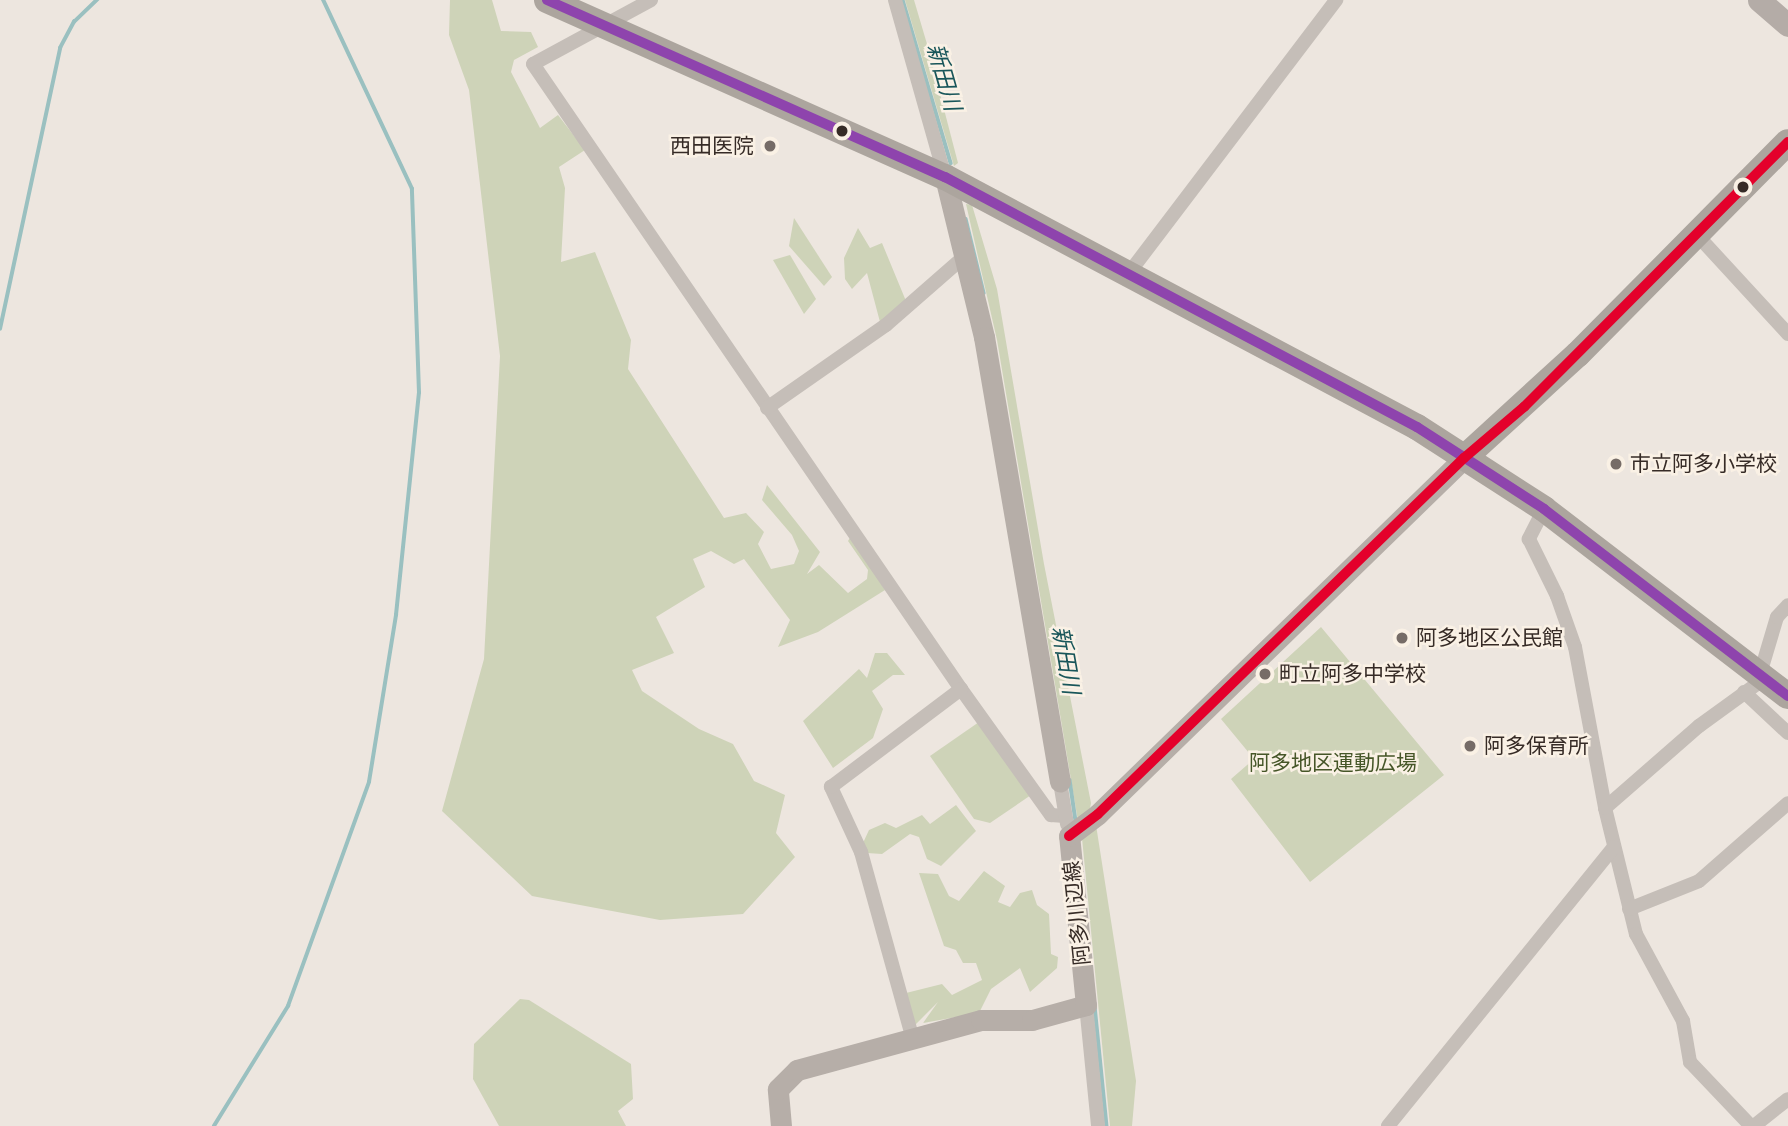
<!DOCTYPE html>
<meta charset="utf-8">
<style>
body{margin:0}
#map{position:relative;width:1788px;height:1126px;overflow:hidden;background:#ede6df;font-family:"DejaVu Sans","Noto Sans JP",sans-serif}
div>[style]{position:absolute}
.green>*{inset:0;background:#ced3b8}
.stream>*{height:3.5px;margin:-1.75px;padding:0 1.75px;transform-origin:1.75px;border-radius:1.75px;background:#9ac0c0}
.street>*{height:14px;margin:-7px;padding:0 7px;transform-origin:7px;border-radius:7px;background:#c5beb8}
.secondary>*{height:21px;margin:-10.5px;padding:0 10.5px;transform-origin:10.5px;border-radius:10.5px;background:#b6aea8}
.primary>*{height:23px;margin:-11.5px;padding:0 11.5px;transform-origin:11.5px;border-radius:11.5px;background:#b4aca7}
.highway>*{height:26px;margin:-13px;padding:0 13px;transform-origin:13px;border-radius:13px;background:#aca59e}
.bus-1>*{height:10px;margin:-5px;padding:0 5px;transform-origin:5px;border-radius:5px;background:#8e44ad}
.bus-2>*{height:10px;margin:-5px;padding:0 5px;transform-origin:5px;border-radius:5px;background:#e4002b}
.dots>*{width:19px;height:19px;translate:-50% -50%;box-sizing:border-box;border:4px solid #faf1e5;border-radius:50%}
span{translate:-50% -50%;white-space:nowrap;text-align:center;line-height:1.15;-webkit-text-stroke:5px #faf1e5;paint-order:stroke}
.poi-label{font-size:21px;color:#362b26}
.right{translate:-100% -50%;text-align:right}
.left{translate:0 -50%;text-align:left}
.park-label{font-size:21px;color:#465628}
.street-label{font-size:21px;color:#362b26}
.water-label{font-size:23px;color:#19565a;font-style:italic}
</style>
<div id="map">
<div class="green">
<i style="clip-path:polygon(450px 0,492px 0,501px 31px,531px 32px,538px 47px,514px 60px,511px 72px,540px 128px,558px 115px,585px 150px,559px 167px,565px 188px,561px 262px,595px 252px,631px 340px,628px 369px,724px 518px,746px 513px,764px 532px,758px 544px,771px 569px,794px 564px,799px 551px,792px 535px,762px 500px,767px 485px,820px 552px,807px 574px,819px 565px,848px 593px,867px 579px,868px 570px,848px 541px,851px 536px,885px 590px,818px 632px,778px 647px,790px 620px,744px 559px,734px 564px,711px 551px,693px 559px,705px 587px,656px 617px,674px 653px,632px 670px,642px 691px,699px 729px,733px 744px,754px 781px,785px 795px,776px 833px,795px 857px,743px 914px,660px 920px,532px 896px,442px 811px,484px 659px,500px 356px,469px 90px,449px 35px)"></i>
<i style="clip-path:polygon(905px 0,914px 0,927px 44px,958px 163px,954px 166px)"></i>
<i style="clip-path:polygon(966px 204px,972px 205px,997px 289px,1044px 564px,1091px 803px,1089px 814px,1078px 821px,997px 340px)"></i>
<i style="clip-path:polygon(794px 218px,832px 277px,824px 286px,789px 246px)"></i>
<i style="clip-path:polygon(858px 228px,870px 248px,882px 243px,906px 301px,880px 322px,867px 273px,852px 289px,845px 279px,844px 258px)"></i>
<i style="clip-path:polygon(790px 255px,816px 299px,804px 314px,773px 260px)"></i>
<i style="clip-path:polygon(1321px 627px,1444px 775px,1310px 882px,1231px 779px,1254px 759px,1221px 719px)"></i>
<i style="clip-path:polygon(875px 653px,887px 653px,905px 675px,893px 675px,872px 691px,883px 709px,873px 738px,833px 768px,803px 721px,859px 669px,867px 678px)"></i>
<i style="clip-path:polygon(979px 722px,1031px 795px,990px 823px,974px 819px,930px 756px)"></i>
<i style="clip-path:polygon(956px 805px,976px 831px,941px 866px,927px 859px,919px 837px,910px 834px,882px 854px,867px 853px,863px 843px,869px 830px,885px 823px,896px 828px,922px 815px,930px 824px)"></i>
<i style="clip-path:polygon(1096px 825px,1136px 1081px,1132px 1126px,1110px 1126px,1082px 838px)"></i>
<i style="clip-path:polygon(984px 871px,1005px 886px,998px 902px,1010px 907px,1020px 893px,1032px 890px,1037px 905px,1049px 914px,1051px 954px,1058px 957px,1057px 968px,1030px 992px,1020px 968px,991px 989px,979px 1013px,923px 1023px,938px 1002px,914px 1026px,906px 993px,942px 984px,952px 995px,982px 980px,976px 963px,963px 963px,956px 950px,944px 946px,919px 873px,938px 874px,949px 896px,959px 901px)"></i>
<i style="clip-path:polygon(520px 999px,529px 1000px,631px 1064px,633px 1099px,618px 1111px,626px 1126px,499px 1126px,473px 1079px,474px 1044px)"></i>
</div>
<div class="stream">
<i style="left:903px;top:0;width:170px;rotate:73.6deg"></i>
<i style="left:966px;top:219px;width:76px;rotate:76.3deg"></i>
<i style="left:0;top:329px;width:287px;rotate:-77.9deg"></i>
<i style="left:60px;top:48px;width:30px;rotate:-62deg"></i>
<i style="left:74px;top:22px;width:32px;rotate:-44deg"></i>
<i style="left:1070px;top:780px;width:41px;rotate:81.7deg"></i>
<i style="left:1095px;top:1006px;width:121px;rotate:84.3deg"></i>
<i style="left:214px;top:1126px;width:141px;rotate:-58.3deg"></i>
<i style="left:288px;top:1006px;width:238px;rotate:-70.1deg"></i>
<i style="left:369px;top:782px;width:169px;rotate:-80.8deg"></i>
<i style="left:396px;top:615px;width:223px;rotate:-84.1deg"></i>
<i style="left:419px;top:393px;width:204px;rotate:-92deg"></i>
<i style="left:412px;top:189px;width:209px;rotate:-115.2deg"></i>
</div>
<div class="street">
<i style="left:651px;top:0;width:134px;rotate:151.5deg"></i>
<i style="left:533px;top:64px;width:758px;rotate:55.6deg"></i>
<i style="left:961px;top:689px;width:155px;rotate:54.5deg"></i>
<i style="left:1051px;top:815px;width:14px;rotate:4deg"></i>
<i style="left:895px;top:0;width:184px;rotate:74.2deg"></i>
<i style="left:1698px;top:236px;width:133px;rotate:47.4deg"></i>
<i style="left:1129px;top:273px;width:343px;rotate:-52.8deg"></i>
<i style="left:767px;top:408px;width:145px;rotate:-34.9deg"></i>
<i style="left:886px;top:325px;width:108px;rotate:-41.2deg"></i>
<i style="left:1544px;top:509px;width:34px;rotate:117deg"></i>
<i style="left:1529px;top:539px;width:64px;rotate:63.8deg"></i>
<i style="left:1557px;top:596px;width:54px;rotate:70.6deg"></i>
<i style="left:1575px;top:647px;width:164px;rotate:79.4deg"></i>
<i style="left:1605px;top:808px;width:130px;rotate:76.2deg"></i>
<i style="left:1636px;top:934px;width:99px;rotate:61.6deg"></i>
<i style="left:1683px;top:1021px;width:42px;rotate:80.3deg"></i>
<i style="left:1690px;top:1062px;width:88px;rotate:46.4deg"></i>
<i style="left:1760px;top:674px;width:59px;rotate:-73.4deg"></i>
<i style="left:1777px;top:617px;width:16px;rotate:-47deg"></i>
<i style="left:1744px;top:692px;width:60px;rotate:43deg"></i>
<i style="left:1060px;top:782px;width:43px;rotate:80.5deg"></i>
<i style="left:1605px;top:808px;width:125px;rotate:-41.1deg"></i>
<i style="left:1699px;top:726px;width:82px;rotate:-36deg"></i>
<i style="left:1629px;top:909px;width:75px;rotate:-21.8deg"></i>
<i style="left:1699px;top:881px;width:118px;rotate:-41.2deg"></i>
<i style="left:1086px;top:1005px;width:122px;rotate:84.3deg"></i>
<i style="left:912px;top:1036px;width:191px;rotate:-105.5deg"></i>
<i style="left:861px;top:852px;width:72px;rotate:-114.8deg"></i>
<i style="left:831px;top:787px;width:163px;rotate:-37deg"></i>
<i style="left:1388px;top:1126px;width:359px;rotate:-51deg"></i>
<i style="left:1754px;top:1126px;width:43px;rotate:-38.5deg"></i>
</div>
<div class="secondary">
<i style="left:945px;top:177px;width:165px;rotate:76.3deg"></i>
<i style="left:984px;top:337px;width:451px;rotate:80.3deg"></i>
<i style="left:781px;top:1126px;width:37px;rotate:-95deg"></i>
<i style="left:778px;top:1089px;width:27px;rotate:-45deg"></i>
<i style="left:797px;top:1070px;width:191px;rotate:-15.2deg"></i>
<i style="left:981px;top:1020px;width:51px"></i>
<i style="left:1032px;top:1020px;width:56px;rotate:-15.5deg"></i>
<i style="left:1086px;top:1005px;width:170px;rotate:-95.7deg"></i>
<i style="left:1069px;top:836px;width:36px;rotate:-37deg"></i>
<i style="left:1098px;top:814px;width:511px;rotate:-44.21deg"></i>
</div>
<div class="primary">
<i style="left:1759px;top:0;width:38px;rotate:41deg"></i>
</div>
<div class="highway">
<i style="left:547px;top:0;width:436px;rotate:24deg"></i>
<i style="left:945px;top:177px;width:534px;rotate:27.91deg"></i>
<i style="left:1417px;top:427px;width:151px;rotate:32.8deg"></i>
<i style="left:1544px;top:509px;width:307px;rotate:37.5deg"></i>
<i style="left:1464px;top:458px;width:154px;rotate:-42.4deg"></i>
<i style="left:1578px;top:354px;width:298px;rotate:-45.3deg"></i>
</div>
<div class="bus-1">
<i style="left:547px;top:0;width:436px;rotate:24deg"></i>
<i style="left:945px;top:177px;width:534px;rotate:27.91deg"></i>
<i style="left:1417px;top:427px;width:151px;rotate:32.8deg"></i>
<i style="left:1544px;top:509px;width:307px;rotate:37.5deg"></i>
</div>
<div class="bus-2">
<i style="left:1069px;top:836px;width:36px;rotate:-37deg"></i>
<i style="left:1098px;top:814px;width:511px;rotate:-44.21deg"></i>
<i style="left:1464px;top:458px;width:79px;rotate:-40.4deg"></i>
<i style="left:1524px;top:407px;width:374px;rotate:-45.1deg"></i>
</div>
<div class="dots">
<i style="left:842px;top:131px;background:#362b26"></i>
<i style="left:770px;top:146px;background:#766c67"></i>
<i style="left:1743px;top:187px;background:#362b26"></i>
<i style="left:1616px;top:464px;background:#766c67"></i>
<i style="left:1402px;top:638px;background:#766c67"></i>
<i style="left:1265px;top:674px;background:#766c67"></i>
<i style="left:1470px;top:746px;background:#766c67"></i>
</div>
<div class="poi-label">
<span class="right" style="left:754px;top:146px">西田医院</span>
<span class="left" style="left:1630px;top:464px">市立阿多小学校</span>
<span class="left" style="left:1416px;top:638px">阿多地区公民館</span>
<span class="left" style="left:1279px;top:674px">町立阿多中学校</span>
<span class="left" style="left:1484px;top:746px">阿多保育所</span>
</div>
<div class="park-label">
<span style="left:1333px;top:763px">阿多地区運動広場</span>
</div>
<div class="street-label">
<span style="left:1077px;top:913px;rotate:-96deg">阿多川辺線</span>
</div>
<div class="water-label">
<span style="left:944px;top:77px;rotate:74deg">新田川</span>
<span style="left:1066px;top:660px;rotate:80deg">新田川</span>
</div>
</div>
